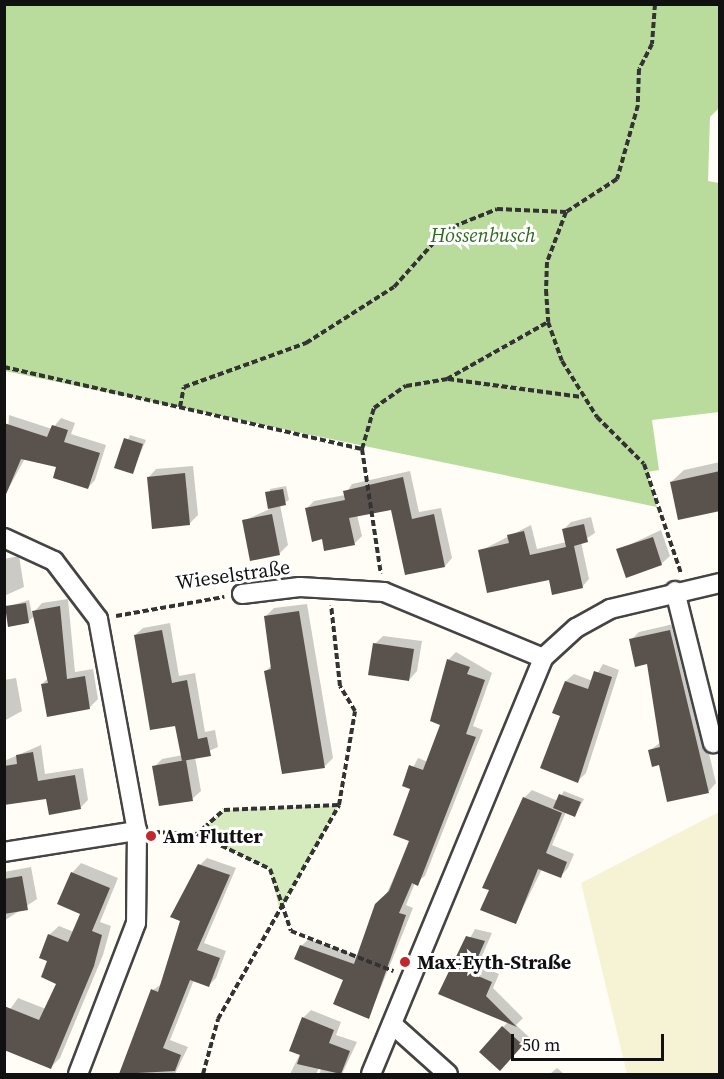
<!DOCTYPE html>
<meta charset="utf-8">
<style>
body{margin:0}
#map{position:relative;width:724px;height:1079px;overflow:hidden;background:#fffdf5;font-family:"Source Serif 4",serif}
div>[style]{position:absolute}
.farmland>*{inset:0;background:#f6f3d4}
.green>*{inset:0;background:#d5ebbd}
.forest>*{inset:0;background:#b9dc9c}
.shadow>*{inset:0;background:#0003}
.building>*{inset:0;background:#5a524d}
.path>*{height:4px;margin-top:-2px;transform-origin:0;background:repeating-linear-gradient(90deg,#333 0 6px,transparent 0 9px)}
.roads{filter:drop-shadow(2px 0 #444) drop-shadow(-2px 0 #444) drop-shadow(0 2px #444) drop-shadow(0 -2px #444)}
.minor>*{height:18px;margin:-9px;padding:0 9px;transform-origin:9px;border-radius:9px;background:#fff}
.dots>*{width:16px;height:16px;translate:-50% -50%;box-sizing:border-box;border:3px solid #fff;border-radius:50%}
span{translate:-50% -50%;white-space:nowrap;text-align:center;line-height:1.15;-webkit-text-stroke:6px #fff;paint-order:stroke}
.park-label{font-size:20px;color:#2f6b1f;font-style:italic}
.street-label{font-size:20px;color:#111}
.poi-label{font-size:20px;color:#111;font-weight:700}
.left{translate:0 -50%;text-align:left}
.frame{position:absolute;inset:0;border:6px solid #111;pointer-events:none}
.scale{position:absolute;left:511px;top:1034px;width:153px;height:27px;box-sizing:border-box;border:3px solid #111;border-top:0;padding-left:8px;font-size:18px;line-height:21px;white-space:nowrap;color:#111;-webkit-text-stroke:4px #fff;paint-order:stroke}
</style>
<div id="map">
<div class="farmland">
<i style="clip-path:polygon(719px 812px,719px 1074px,627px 1074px,581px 883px)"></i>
</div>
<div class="green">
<i style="clip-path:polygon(339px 805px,280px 911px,269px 869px,197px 834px,224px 810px)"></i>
</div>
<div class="forest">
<i style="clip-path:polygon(5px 4px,719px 5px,719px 108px,710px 117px,708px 181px,719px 183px,719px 412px,652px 420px,659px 470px,647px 472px,657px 507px,5px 371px)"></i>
</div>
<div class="shadow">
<i style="clip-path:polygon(9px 415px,52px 429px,61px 418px,75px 423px,71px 434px,106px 445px,95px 480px,88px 488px,58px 466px,25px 458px,4px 497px)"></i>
<i style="clip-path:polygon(130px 435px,146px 440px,132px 473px,116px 467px)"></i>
<i style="clip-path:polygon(720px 462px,720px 510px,671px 482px,684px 470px)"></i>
<i style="clip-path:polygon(193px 466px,198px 515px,189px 524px,148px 478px,156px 469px)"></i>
<i style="clip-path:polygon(410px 471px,419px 512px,441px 508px,452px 558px,445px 566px,407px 574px,393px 508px,357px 515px,362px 536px,354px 544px,323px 538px,307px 508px,314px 501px,345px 495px,352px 484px)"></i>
<i style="clip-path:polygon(286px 486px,289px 500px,280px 505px,288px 545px,280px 553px,243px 521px,270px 509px,270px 489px)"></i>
<i style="clip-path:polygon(591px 517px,595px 533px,581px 542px,589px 579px,582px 587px,480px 551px,531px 525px,537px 549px,566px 542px,564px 529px,571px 522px)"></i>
<i style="clip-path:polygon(661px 530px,670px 556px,661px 564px,618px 550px)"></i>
<i style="clip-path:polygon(19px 556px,24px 587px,4px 596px,4px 559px)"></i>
<i style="clip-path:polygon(68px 599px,75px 672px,93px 669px,98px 699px,90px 707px,42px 684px,48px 678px,35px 615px,28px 622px,6px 607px,29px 600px,32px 614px,42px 603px)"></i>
<i style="clip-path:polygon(307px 604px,333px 758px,325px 766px,266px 671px,272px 665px,266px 616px,274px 608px)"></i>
<i style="clip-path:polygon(170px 623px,179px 676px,195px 673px,205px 732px,215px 730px,218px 747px,195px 757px,201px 791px,192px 799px,154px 767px,162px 759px,183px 755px,177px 724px,135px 635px,143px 628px)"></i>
<i style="clip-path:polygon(678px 623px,716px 783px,709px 791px,660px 763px,649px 751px,661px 742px,648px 663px,631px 640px,639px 632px)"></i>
<i style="clip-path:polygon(383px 636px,422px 641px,417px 671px,409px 680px,375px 644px)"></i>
<i style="clip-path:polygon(456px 652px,492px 673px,473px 726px,483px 730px,425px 876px,415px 883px,406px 905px,413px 908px,369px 1017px,345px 979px,301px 946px,309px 939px,358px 956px,411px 840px,412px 788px,404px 785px,418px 758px,428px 762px,442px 724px,448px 660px)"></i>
<i style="clip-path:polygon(603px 664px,619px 670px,586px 773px,578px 781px,562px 715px,566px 681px,574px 674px,593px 681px)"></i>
<i style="clip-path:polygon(16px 678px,22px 711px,4px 721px,4px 680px)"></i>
<i style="clip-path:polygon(41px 745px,45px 774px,83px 768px,88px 800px,80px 808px,47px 797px,4px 803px,4px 761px)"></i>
<i style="clip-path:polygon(532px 790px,558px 801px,564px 791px,584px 799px,575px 815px,566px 812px,552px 845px,574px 854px,568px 868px,561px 876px,542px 869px,516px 922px,524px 798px)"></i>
<i style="clip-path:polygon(207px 858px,236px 868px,204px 943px,226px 951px,216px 978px,209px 985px,194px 980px,170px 1040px,188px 1047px,175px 1074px,120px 1074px,153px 990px,163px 983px,200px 865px)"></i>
<i style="clip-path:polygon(81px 863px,118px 878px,100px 922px,111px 926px,103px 955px,60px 1058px,51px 1067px,4px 1018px,18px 998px,46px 1009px,58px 983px,49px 960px,49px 935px,59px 926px,74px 932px,82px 913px,72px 873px)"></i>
<i style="clip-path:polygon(31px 867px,37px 899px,4px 921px,4px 872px)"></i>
<i style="clip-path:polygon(475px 929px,492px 933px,478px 965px,499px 974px,493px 988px,523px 1018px,516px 1025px,529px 1037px,507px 1061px,503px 1027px,508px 1022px,440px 993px)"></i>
<i style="clip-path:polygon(311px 1010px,341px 1022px,336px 1035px,357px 1042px,342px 1074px,320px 1074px,321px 1064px,316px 1074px,290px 1074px,300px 1054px,303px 1018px)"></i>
<i style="clip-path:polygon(557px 1068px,564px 1074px,550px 1074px)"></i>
</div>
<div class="building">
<i style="clip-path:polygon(4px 423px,47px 437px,52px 425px,68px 430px,64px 442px,100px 453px,88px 489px,53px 478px,56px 467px,21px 459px,4px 499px)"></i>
<i style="clip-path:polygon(124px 438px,143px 444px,133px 474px,114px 468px)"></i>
<i style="clip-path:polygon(720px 471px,720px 511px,678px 520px,670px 482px)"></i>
<i style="clip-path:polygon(185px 473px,190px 525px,152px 529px,147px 477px)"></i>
<i style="clip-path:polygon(403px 477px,412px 519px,434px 514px,445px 567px,405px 575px,391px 510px,349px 518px,355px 545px,324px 551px,322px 539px,312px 542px,305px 508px,345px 500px,343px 491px)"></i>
<i style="clip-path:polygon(283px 489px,286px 505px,268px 509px,265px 492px)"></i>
<i style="clip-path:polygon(272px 514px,280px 555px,250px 561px,242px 520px)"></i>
<i style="clip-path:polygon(584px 524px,588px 542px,574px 546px,583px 588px,552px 595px,549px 580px,487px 593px,478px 550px,509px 543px,507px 535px,524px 531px,530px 555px,566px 547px,562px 529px)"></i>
<i style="clip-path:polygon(653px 537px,662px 565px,626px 578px,616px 549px)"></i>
<i style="clip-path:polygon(26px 603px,29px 623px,8px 627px,5px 606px)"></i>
<i style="clip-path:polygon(60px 606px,67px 679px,85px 676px,90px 709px,47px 717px,41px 684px,48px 683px,32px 611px)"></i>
<i style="clip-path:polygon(299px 611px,325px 768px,282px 774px,264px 671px,271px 669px,264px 616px)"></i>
<i style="clip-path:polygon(162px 630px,172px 683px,187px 680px,198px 739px,207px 737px,211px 756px,182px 761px,175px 726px,150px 730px,134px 635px)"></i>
<i style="clip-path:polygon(670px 630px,709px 793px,667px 802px,659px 765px,652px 767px,648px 750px,660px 747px,647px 664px,635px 667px,629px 639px)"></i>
<i style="clip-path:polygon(373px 643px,414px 649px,409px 681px,368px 675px)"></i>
<i style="clip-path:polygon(447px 659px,470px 667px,467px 674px,485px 680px,466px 734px,476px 737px,418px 886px,412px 883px,399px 913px,406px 915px,369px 1019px,333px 1004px,343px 980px,294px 959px,300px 945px,354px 964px,375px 904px,389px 891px,409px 841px,393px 835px,410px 789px,402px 786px,409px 765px,423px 770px,440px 725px,430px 721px)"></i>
<i style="clip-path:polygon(594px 671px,612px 677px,578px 783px,540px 768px,560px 716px,552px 713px,565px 681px,588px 689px)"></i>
<i style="clip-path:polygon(33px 752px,38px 781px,75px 775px,81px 809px,49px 815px,46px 799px,4px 805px,4px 766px,17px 764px,16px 755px)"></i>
<i style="clip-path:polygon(186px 760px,193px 801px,159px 806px,152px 766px)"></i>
<i style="clip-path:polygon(559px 794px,581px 802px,575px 817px,553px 808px)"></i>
<i style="clip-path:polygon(523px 797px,562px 813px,546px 853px,567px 862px,561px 878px,538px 869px,516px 924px,480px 910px,489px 890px,482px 888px)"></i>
<i style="clip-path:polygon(198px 864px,230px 875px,197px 950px,220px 958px,209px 987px,190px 980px,163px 1048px,181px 1055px,175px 1071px,119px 1074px,151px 989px,158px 992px,180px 921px,170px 917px)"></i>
<i style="clip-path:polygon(71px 872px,110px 888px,92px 931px,102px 935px,94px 966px,51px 1069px,4px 1050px,4px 1006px,39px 1020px,56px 984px,41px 977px,47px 961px,39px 958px,48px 934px,68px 942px,80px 914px,57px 904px)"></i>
<i style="clip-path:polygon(22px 876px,28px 910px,4px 914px,4px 879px)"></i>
<i style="clip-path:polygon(466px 936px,485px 941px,471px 973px,492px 982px,486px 996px,517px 1027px,438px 994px)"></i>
<i style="clip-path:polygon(302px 1017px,334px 1030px,329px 1043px,350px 1051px,341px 1074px,297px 1064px,300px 1055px,289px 1051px)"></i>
<i style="clip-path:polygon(502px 1026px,523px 1045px,500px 1071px,479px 1052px)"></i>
</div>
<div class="path">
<i style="left:655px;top:4px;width:40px;rotate:94.3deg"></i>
<i style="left:652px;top:44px;width:28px;rotate:117deg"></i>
<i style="left:639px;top:69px;width:36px;rotate:92deg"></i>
<i style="left:638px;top:105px;width:77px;rotate:105.8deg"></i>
<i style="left:617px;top:179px;width:61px;rotate:147.1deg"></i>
<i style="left:566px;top:212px;width:53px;rotate:110.8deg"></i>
<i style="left:547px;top:262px;width:28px;rotate:92deg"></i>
<i style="left:546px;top:290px;width:32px;rotate:86deg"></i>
<i style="left:548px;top:322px;width:41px;rotate:70.3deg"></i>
<i style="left:562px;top:361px;width:66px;rotate:58deg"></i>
<i style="left:597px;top:417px;width:66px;rotate:45deg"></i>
<i style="left:644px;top:464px;width:115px;rotate:71.3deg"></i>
<i style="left:4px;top:367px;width:367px;rotate:12.9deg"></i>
<i style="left:362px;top:449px;width:126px;rotate:81.4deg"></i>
<i style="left:448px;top:379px;width:135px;rotate:7.7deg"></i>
<i style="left:180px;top:407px;width:20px;rotate:-79deg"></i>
<i style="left:184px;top:387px;width:130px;rotate:-19.8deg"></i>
<i style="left:306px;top:343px;width:104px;rotate:-32.5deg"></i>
<i style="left:394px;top:287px;width:76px;rotate:-48.2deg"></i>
<i style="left:445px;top:230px;width:56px;rotate:-22deg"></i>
<i style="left:497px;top:209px;width:69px;rotate:2.5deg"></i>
<i style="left:362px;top:449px;width:43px;rotate:-73.7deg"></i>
<i style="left:374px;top:408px;width:39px;rotate:-35deg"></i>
<i style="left:406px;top:386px;width:42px;rotate:-9.7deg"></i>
<i style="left:447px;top:379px;width:116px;rotate:-29.4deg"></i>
<i style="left:116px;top:616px;width:110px;rotate:-10deg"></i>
<i style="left:154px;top:832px;width:43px;rotate:2.7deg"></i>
<i style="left:197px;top:834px;width:36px;rotate:-42deg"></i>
<i style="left:224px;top:810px;width:114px;rotate:-2.5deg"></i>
<i style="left:197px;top:834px;width:81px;rotate:25.6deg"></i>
<i style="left:270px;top:869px;width:65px;rotate:71.3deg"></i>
<i style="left:291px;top:931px;width:110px;rotate:21.4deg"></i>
<i style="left:203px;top:1074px;width:57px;rotate:-74.7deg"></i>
<i style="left:218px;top:1019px;width:246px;rotate:-60.5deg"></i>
<i style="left:339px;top:805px;width:95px;rotate:-80.3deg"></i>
<i style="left:355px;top:711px;width:29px;rotate:-121deg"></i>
<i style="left:340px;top:686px;width:81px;rotate:-96.3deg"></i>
</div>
<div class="roads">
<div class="minor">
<i style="left:4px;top:538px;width:55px;rotate:24.7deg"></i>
<i style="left:54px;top:561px;width:73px;rotate:52.8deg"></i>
<i style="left:98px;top:619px;width:216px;rotate:79.6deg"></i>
<i style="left:137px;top:831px;width:92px;rotate:90.6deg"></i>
<i style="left:136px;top:923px;width:162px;rotate:111deg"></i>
<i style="left:675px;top:591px;width:157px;rotate:76deg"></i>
<i style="left:242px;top:594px;width:58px;rotate:-6.9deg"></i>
<i style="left:300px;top:587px;width:84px;rotate:3.4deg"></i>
<i style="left:384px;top:592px;width:172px;rotate:22.5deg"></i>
<i style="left:4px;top:852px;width:135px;rotate:-9deg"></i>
<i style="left:392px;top:1024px;width:75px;rotate:41.8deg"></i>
<i style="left:371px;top:1074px;width:450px;rotate:-67.5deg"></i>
<i style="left:543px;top:658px;width:45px;rotate:-42.3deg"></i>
<i style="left:576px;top:628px;width:39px;rotate:-29deg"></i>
<i style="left:610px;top:609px;width:113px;rotate:-13.3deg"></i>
</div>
</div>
<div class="dots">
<i style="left:151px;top:836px;background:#c4262e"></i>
<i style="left:405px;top:962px;background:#c4262e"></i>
</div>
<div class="park-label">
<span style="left:483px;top:235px">Hössenbusch</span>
</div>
<div class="street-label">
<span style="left:233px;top:575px;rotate:-8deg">Wieselstraße</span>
</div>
<div class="poi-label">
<span class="left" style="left:163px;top:836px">Am Flutter</span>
<span class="left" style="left:417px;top:962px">Max-Eyth-Straße</span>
</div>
<div class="frame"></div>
<div class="scale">50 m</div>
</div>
